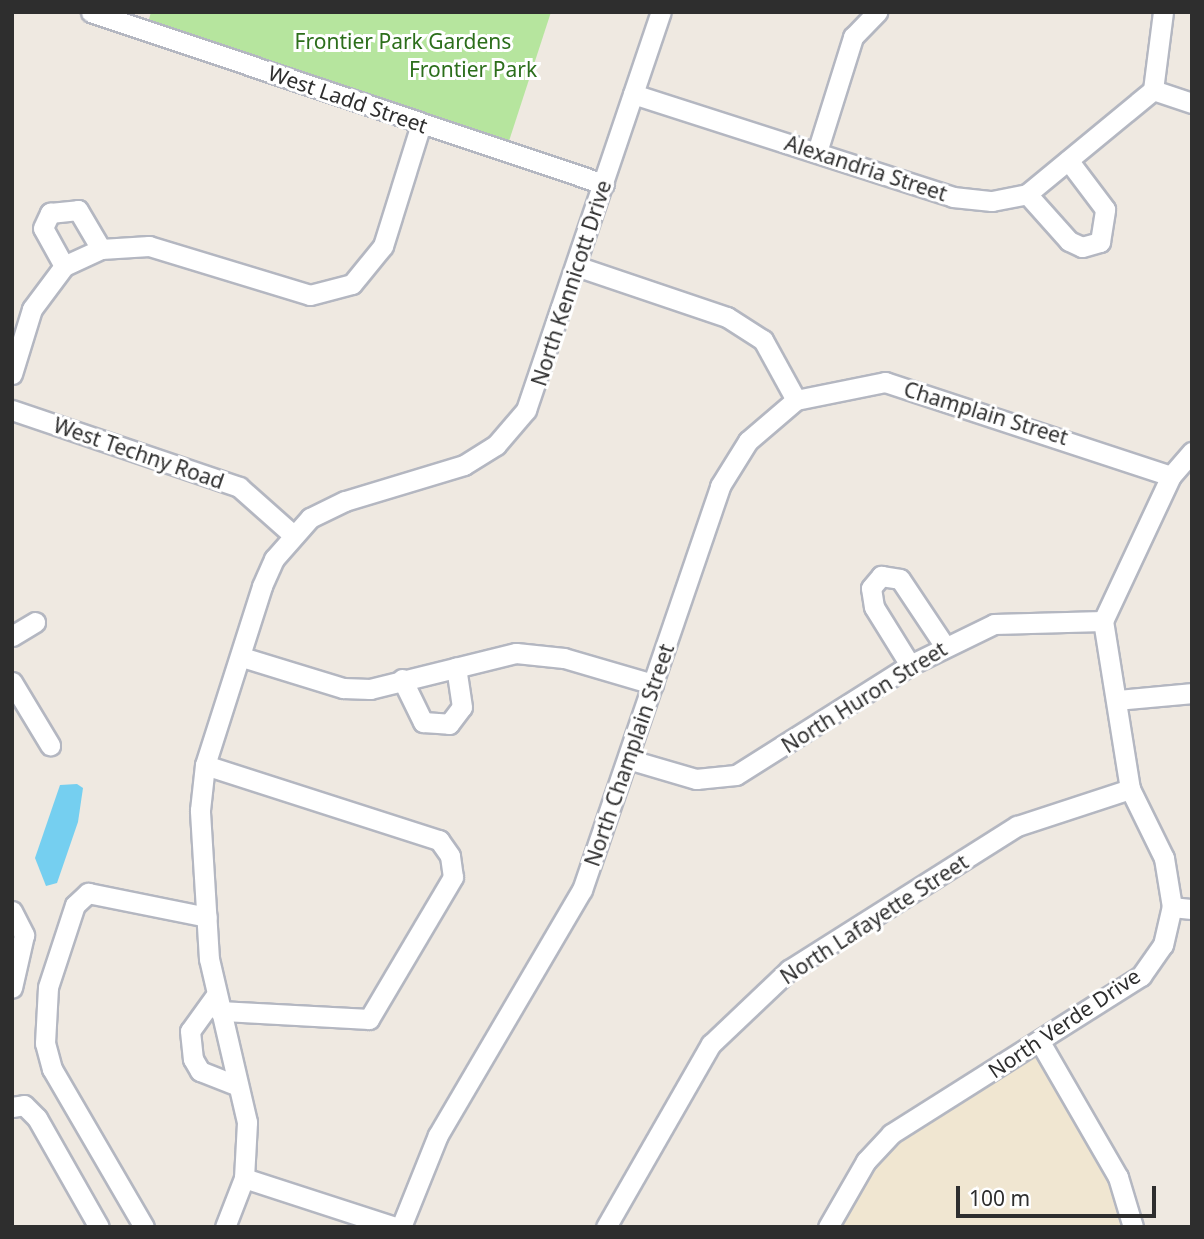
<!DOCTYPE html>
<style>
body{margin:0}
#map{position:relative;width:1204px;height:1239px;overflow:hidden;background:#efe9e1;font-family:"Noto Sans",sans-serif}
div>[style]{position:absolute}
.education>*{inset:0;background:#f0e6d1}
.green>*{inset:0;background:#b6e59e}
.water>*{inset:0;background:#75cff0}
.roads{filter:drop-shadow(2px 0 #b4b7c1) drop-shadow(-2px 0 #b4b7c1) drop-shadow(0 2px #b4b7c1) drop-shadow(0 -2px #b4b7c1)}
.minor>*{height:19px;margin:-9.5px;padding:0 9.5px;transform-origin:9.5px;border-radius:9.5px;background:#fff}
span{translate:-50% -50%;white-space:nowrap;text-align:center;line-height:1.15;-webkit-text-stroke:6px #fff;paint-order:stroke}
.park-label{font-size:21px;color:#2c6e1b}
.street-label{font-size:21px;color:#2e2e2e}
.frame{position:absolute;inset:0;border:14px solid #2e2e2e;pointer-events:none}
.scale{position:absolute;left:956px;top:1186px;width:200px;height:32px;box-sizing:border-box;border:4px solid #2e2e2e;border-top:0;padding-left:9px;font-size:21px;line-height:24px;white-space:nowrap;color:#2e2e2e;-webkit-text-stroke:5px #fff;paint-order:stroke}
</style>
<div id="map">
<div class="education">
<i style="clip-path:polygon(1040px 1042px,1133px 1227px,828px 1227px,866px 1161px)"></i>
</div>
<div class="green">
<i style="clip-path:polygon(151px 12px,551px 12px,509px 141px,148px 23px)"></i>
</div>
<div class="water">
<i style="clip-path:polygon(77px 784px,83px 788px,78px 822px,57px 883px,46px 886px,35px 858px,60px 785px)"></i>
</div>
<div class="roads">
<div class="minor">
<i style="left:91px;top:12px;width:541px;rotate:18.54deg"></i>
<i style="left:1153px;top:90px;width:79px;rotate:-82.7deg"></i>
<i style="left:1153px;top:90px;width:41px;rotate:18.4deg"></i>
<i style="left:633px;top:94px;width:336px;rotate:17.8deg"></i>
<i style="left:953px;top:197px;width:39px;rotate:6deg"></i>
<i style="left:992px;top:201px;width:36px;rotate:-11deg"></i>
<i style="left:1027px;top:194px;width:163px;rotate:-39.5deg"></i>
<i style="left:817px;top:152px;width:121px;rotate:-72.6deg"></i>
<i style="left:853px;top:37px;width:35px;rotate:-46deg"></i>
<i style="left:1027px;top:194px;width:63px;rotate:48.2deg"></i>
<i style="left:1069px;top:241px;width:14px;rotate:25deg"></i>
<i style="left:1082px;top:247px;width:19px;rotate:-16deg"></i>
<i style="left:1100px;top:242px;width:33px;rotate:-81deg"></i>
<i style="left:1105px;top:209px;width:61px;rotate:-127.1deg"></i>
<i style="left:64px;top:266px;width:43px;rotate:-118.9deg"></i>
<i style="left:43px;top:228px;width:17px;rotate:-65deg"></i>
<i style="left:50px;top:213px;width:28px;rotate:-6deg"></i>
<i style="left:78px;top:210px;width:45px;rotate:59.5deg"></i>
<i style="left:579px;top:267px;width:156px;rotate:18.7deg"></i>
<i style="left:727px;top:317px;width:43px;rotate:32.6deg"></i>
<i style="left:763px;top:340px;width:68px;rotate:61.2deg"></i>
<i style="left:12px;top:374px;width:68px;rotate:-72.9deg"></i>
<i style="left:32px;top:309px;width:54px;rotate:-53.3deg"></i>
<i style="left:64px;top:266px;width:41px;rotate:-24.7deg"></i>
<i style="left:101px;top:249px;width:48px;rotate:-3.6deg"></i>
<i style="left:149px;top:246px;width:168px;rotate:16.9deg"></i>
<i style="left:310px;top:295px;width:43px;rotate:-14.7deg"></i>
<i style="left:352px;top:284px;width:49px;rotate:-50.8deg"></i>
<i style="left:383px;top:246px;width:128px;rotate:-72.7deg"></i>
<i style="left:12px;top:410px;width:240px;rotate:18.7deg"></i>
<i style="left:239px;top:487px;width:71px;rotate:41.6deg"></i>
<i style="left:12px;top:636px;width:27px;rotate:-31deg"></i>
<i style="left:242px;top:657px;width:106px;rotate:17.1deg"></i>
<i style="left:343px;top:688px;width:27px;rotate:2deg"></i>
<i style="left:370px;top:689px;width:150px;rotate:-13.9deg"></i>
<i style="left:516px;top:653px;width:48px;rotate:5.9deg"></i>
<i style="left:564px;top:658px;width:93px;rotate:16.3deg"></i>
<i style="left:910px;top:665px;width:68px;rotate:-121.8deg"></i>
<i style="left:874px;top:607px;width:19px;rotate:-99deg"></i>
<i style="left:871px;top:588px;width:16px;rotate:-50deg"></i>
<i style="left:881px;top:576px;width:19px;rotate:9deg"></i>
<i style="left:900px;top:579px;width:79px;rotate:56.3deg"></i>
<i style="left:402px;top:679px;width:48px;rotate:64deg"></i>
<i style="left:423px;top:722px;width:26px;rotate:4deg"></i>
<i style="left:449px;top:724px;width:21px;rotate:-53deg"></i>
<i style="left:462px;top:707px;width:40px;rotate:-98.5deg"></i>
<i style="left:12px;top:682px;width:74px;rotate:58.9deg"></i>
<i style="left:1117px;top:700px;width:75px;rotate:-5.3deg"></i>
<i style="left:631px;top:760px;width:68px;rotate:16.3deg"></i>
<i style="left:696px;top:779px;width:40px;rotate:-5.7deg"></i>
<i style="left:736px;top:775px;width:206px;rotate:-32.3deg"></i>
<i style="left:910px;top:665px;width:93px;rotate:-26deg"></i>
<i style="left:994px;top:624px;width:109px;rotate:-1.6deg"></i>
<i style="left:205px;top:765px;width:246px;rotate:17.8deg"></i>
<i style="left:439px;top:840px;width:19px;rotate:55deg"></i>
<i style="left:450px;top:856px;width:21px;rotate:82deg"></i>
<i style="left:453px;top:877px;width:165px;rotate:120.6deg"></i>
<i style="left:369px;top:1019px;width:150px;rotate:-176.9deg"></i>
<i style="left:1172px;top:907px;width:20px;rotate:6deg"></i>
<i style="left:12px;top:911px;width:27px;rotate:63deg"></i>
<i style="left:24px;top:935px;width:54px;rotate:102.8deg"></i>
<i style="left:216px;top:995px;width:44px;rotate:125.8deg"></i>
<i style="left:190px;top:1031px;width:28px;rotate:84deg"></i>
<i style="left:193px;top:1059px;width:14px;rotate:60deg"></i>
<i style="left:200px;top:1071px;width:41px;rotate:21.5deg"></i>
<i style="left:1040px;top:1042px;width:156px;rotate:60deg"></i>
<i style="left:1118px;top:1177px;width:52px;rotate:73.3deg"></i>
<i style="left:12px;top:1107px;width:12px;rotate:-9deg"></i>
<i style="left:24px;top:1105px;width:18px;rotate:45deg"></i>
<i style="left:37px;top:1118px;width:125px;rotate:60.4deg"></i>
<i style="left:244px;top:1178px;width:159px;rotate:18deg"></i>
<i style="left:144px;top:1227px;width:183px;rotate:-120.2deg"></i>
<i style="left:52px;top:1069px;width:27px;rotate:-105deg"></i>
<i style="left:45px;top:1043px;width:56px;rotate:-86.9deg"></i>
<i style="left:48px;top:987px;width:86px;rotate:-71.8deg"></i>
<i style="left:75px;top:905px;width:18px;rotate:-43deg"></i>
<i style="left:88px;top:893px;width:121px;rotate:11.4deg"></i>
<i style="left:225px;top:1227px;width:53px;rotate:-68.8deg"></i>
<i style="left:244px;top:1178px;width:56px;rotate:-86.9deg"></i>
<i style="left:247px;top:1122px;width:167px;rotate:-103.1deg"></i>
<i style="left:209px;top:959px;width:149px;rotate:-93.5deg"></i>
<i style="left:200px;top:810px;width:45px;rotate:-83.7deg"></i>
<i style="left:205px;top:765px;width:188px;rotate:-72.3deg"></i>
<i style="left:262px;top:586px;width:30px;rotate:-66deg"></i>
<i style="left:274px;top:559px;width:55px;rotate:-48.7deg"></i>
<i style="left:310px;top:518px;width:39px;rotate:-26deg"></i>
<i style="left:345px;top:501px;width:124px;rotate:-16.8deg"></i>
<i style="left:464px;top:465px;width:38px;rotate:-32deg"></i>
<i style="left:496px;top:445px;width:46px;rotate:-49.4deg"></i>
<i style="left:526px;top:410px;width:420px;rotate:-71.3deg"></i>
<i style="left:401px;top:1227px;width:99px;rotate:-68.1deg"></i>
<i style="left:438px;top:1135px;width:284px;rotate:-59.6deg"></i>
<i style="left:582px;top:890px;width:427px;rotate:-71.1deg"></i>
<i style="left:720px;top:486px;width:53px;rotate:-58.1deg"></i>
<i style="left:748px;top:441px;width:63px;rotate:-40.5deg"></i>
<i style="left:796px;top:400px;width:91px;rotate:-11.4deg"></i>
<i style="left:885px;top:382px;width:301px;rotate:18.2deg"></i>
<i style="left:606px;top:1227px;width:211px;rotate:-60.2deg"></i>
<i style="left:711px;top:1044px;width:108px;rotate:-43.5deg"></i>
<i style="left:789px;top:970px;width:270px;rotate:-32.3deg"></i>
<i style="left:1017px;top:826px;width:119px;rotate:-18.1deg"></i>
<i style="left:828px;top:1227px;width:76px;rotate:-60.1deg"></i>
<i style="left:866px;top:1161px;width:37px;rotate:-47deg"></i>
<i style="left:891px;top:1134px;width:296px;rotate:-32.3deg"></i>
<i style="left:1141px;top:976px;width:38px;rotate:-55deg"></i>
<i style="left:1163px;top:945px;width:39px;rotate:-77deg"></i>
<i style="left:1172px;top:907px;width:50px;rotate:-99.3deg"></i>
<i style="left:1164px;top:858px;width:77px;rotate:-116.2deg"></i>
<i style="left:1130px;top:789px;width:170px;rotate:-99.1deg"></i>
<i style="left:1103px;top:621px;width:160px;rotate:-64.9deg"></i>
<i style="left:1171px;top:476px;width:32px;rotate:-49deg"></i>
</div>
</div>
<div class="park-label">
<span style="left:403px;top:41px">Frontier Park Gardens</span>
<span style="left:473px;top:69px">Frontier Park</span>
</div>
<div class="street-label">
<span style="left:348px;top:99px;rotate:19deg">West Ladd Street</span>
<span style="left:866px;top:168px;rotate:18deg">Alexandria Street</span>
<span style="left:571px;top:283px;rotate:-72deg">North Kennicott Drive</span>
<span style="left:986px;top:413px;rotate:17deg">Champlain Street</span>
<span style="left:139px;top:453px;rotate:19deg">West Techny Road</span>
<span style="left:864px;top:697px;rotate:-32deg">North Huron Street</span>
<span style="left:629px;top:755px;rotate:-71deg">North Champlain Street</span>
<span style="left:874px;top:919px;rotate:-33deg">North Lafayette Street</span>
<span style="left:1064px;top:1023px;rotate:-34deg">North Verde Drive</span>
</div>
<div class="frame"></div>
<div class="scale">100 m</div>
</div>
